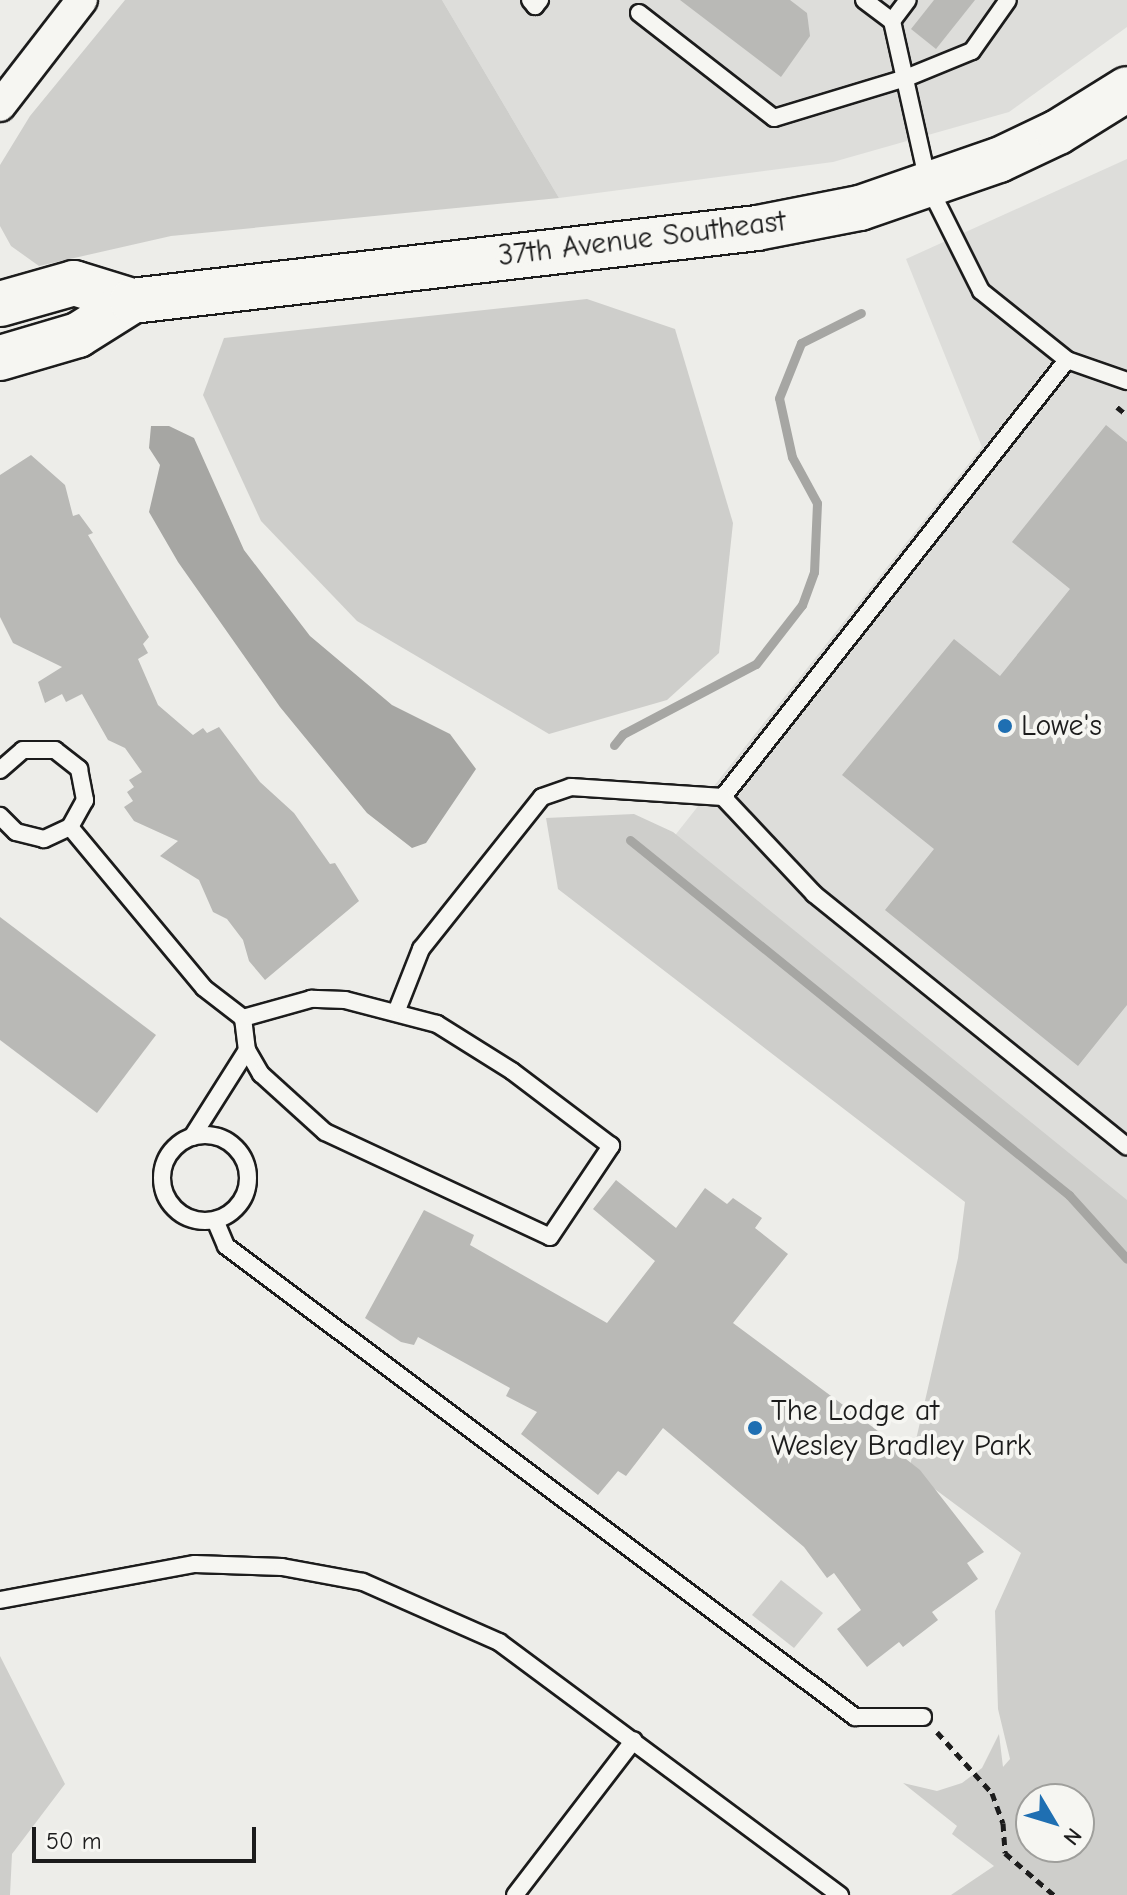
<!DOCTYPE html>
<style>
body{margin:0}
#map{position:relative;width:1127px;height:1895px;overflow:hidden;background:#edede9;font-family:"Comic Neue",sans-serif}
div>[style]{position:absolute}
.built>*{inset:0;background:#ddddda}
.green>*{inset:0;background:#cececb}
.water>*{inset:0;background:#a6a6a3}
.stream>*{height:9px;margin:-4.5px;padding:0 4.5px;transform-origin:4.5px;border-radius:4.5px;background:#a6a6a3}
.building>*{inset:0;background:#b9b9b6}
.path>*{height:5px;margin-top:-2.5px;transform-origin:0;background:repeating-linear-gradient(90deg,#1c1c1c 0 8px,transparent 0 14px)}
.roads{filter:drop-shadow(2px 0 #1c1c1c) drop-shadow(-2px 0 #1c1c1c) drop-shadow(0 2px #1c1c1c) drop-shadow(0 -2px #1c1c1c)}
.lane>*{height:16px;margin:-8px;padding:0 8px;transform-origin:8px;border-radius:8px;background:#f6f6f2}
.lane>.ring{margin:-8px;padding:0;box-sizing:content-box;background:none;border:16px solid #f6f6f2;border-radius:50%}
.street>*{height:30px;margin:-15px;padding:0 15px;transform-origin:15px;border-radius:15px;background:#f6f6f2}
.secondary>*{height:44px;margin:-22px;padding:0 22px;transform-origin:22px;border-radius:22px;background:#f6f6f2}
.dots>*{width:22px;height:22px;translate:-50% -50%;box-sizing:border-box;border:4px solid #f6f6f2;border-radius:50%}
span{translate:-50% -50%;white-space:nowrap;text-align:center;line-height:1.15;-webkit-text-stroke:8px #f6f6f2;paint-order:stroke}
.street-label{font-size:30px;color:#1c1c1c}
.poi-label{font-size:30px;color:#1c1c1c}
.left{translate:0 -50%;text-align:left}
.north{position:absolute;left:1015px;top:1783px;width:80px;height:80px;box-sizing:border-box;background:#f6f6f2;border:2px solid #9f9f9c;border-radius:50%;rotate:128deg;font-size:22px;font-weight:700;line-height:32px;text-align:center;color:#1c1c1c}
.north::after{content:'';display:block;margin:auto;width:28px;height:36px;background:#1f6fb2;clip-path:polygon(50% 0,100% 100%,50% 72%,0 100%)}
.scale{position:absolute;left:32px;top:1827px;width:224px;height:36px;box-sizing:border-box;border:4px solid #1c1c1c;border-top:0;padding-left:10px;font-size:24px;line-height:28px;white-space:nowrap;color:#1c1c1c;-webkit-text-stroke:6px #f6f6f2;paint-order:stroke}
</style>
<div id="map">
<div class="built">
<i style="clip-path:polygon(442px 0,1127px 0,1127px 27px,1009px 112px,833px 162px,559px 198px)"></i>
<i style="clip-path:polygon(1127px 159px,1127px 1210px,665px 848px,982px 447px,906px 259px)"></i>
</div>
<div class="green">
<i style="clip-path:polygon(125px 0,442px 0,559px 198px,171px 236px,39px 266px,11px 246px,0 226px,0 165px,30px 116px)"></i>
<i style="clip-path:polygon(587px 299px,675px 329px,733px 523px,719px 653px,667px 700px,549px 734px,357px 621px,261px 521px,203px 395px,224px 338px)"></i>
<i style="clip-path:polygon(evenodd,634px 814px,673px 832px,1127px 1200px,1127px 1895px,951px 1895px,994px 1866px,952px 1834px,957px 1826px,903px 1783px,937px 1791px,962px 1783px,982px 1768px,999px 1734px,1003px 1767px,1010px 1759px,998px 1709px,995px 1611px,1021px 1553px,909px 1470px,958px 1258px,965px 1202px,558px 889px,546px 818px,634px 814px,1031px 1799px,1079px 1799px,1079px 1847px,1031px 1847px,1031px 1799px)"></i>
<i style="clip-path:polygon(781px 1580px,823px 1613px,794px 1648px,752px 1615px)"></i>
<i style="clip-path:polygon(0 1656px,65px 1784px,12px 1854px,10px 1895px,0 1895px)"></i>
</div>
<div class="water">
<i style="clip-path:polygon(151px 426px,169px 426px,194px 438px,244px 550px,310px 636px,392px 705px,450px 734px,476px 769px,426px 843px,412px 848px,367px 813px,280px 707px,178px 562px,149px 512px,160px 465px,149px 448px)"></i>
</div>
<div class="stream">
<i style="left:614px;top:745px;width:14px;rotate:-51deg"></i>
<i style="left:623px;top:734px;width:150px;rotate:-27.8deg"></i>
<i style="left:756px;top:664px;width:75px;rotate:-52.1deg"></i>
<i style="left:802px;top:605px;width:35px;rotate:-70deg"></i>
<i style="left:814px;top:572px;width:69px;rotate:-87.5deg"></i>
<i style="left:817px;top:503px;width:52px;rotate:-118.5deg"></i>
<i style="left:792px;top:457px;width:60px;rotate:-102.4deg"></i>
<i style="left:779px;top:398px;width:59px;rotate:-68.2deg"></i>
<i style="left:801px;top:343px;width:67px;rotate:-26.6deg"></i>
<i style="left:630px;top:840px;width:565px;rotate:38.96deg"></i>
<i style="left:1069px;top:1195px;width:86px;rotate:47.8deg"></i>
</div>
<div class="building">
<i style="clip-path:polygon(680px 0,790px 0,807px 13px,810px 36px,781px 77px)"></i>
<i style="clip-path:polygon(934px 0,975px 0,936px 49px,911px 29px)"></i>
<i style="clip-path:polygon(1106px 425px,1127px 442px,1127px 1005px,1078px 1066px,885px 910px,934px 849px,842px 775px,954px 639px,1000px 676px,1070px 589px,1012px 542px)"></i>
<i style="clip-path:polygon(31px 455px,65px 485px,73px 516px,79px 514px,93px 533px,88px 535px,149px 637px,143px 644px,148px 653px,138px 659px,158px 705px,193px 735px,203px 728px,207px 733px,219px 727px,260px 782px,294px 813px,330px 864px,335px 863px,359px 901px,265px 980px,249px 961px,243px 940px,227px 919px,213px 912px,199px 880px,160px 856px,178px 841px,134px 821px,124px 807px,133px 801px,127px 792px,134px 787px,129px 780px,142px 772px,125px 748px,108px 740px,82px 694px,66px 702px,62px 694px,45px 703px,38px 682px,62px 667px,13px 643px,0 617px,0 475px)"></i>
<i style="clip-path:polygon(0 917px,156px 1035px,97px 1113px,0 1040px)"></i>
<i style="clip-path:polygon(616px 1180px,676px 1228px,705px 1188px,727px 1204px,733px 1198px,762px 1218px,755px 1228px,788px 1254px,733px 1323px,890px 1440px,887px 1444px,920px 1470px,984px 1552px,967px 1563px,978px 1579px,932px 1612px,938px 1620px,903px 1647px,899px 1642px,867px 1667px,837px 1629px,861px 1610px,834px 1573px,827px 1578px,804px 1547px,663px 1428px,626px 1476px,618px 1471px,598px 1495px,521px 1434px,537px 1412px,506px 1396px,510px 1388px,418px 1337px,414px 1345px,401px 1342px,365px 1318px,424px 1210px,474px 1235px,470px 1245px,607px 1323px,655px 1261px,593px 1209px)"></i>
</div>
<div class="path">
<i style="left:1117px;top:407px;width:13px;rotate:39deg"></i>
<i style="left:937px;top:1732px;width:82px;rotate:48deg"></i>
<i style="left:992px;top:1793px;width:32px;rotate:70deg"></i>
<i style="left:1003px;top:1823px;width:30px;rotate:86deg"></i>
<i style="left:1005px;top:1853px;width:65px;rotate:40.6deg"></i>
</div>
<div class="roads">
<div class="lane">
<i style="left:530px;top:0;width:8px;rotate:50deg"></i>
<i style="left:535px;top:6px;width:8px;rotate:-50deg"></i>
<i style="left:864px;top:0;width:35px;rotate:37deg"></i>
<i style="left:892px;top:21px;width:170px;rotate:77.4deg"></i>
<i style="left:929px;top:187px;width:116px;rotate:63.4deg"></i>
<i style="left:981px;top:291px;width:110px;rotate:38.7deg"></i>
<i style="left:1067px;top:360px;width:64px;rotate:19.3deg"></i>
<i style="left:639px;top:13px;width:171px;rotate:37.9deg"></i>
<i style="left:774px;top:118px;width:138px;rotate:-16.9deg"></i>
<i style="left:906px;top:78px;width:71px;rotate:-22.2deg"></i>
<i style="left:972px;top:51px;width:62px;rotate:-54.8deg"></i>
<i style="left:892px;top:21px;width:26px;rotate:-53deg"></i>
<i style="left:1067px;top:360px;width:556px;rotate:128.21deg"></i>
<i style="left:723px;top:797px;width:133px;rotate:46.8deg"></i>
<i style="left:814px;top:894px;width:402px;rotate:38.9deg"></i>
<i style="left:0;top:770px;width:30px;rotate:-41deg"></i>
<i style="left:23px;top:750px;width:32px"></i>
<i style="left:55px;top:750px;width:31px;rotate:38deg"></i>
<i style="left:79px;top:769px;width:32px;rotate:79deg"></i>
<i style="left:85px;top:800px;width:31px;rotate:119deg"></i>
<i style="left:70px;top:827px;width:29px;rotate:155deg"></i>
<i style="left:44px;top:839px;width:29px;rotate:-166deg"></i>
<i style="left:16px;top:832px;width:23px;rotate:-135deg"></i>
<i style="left:70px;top:827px;width:209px;rotate:50.2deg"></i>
<i style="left:204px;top:988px;width:49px;rotate:37.6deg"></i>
<i style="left:243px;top:1018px;width:32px;rotate:83deg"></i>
<i style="left:247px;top:1050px;width:28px;rotate:60deg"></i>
<i style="left:261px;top:1074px;width:86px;rotate:42.2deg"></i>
<i style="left:325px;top:1132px;width:248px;rotate:25deg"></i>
<i style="left:550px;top:1237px;width:110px;rotate:-56.2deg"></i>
<i style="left:611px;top:1146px;width:124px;rotate:-142.9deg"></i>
<i style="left:512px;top:1071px;width:89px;rotate:-147.9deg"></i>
<i style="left:437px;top:1024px;width:95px;rotate:-165.4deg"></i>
<i style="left:345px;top:1000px;width:34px;rotate:-178deg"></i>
<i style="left:311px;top:999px;width:71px;rotate:164.4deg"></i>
<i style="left:397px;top:1010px;width:66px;rotate:-68.5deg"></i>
<i style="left:421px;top:949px;width:194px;rotate:-51.5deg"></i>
<i style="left:542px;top:797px;width:31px;rotate:-19deg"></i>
<i style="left:571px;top:787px;width:152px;rotate:3.8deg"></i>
<i class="ring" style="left:162px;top:1135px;width:70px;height:70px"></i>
<i style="left:192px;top:1137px;width:103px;rotate:-57.7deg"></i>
<i style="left:215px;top:1220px;width:28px;rotate:67deg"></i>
<i style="left:226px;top:1246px;width:786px;rotate:36.83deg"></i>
<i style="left:855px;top:1717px;width:68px"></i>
<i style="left:0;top:1600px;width:198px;rotate:-10.5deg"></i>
<i style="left:195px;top:1564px;width:87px;rotate:2deg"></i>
<i style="left:282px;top:1567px;width:82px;rotate:10.5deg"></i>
<i style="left:363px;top:1582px;width:149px;rotate:23.8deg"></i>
<i style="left:499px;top:1642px;width:425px;rotate:36.6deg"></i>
<i style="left:515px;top:1895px;width:195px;rotate:-52.5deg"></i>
</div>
<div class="street">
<i style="left:0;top:106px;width:134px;rotate:-52.3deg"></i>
</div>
<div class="secondary">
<i style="left:0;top:304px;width:77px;rotate:-15.8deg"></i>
<i style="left:74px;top:283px;width:61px;rotate:17.2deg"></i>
<i style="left:0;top:358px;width:81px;rotate:-16.4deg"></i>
<i style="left:78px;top:335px;width:64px;rotate:-32.2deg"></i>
<i style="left:132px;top:301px;width:629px;rotate:-6.66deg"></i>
<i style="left:757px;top:228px;width:105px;rotate:-11deg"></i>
<i style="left:860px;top:208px;width:147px;rotate:-19.1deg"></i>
<i style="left:999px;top:160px;width:65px;rotate:-25.4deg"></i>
<i style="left:1058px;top:132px;width:81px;rotate:-31.9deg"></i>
</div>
</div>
<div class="dots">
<i style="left:1005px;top:726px;background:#1f6fb2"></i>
<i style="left:755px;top:1428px;background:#1f6fb2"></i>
</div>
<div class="street-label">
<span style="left:642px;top:239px;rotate:-7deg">37th Avenue Southeast</span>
</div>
<div class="poi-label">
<span class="left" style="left:1021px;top:726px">Lowe's</span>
<span class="left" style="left:771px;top:1428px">The Lodge at<br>Wesley Bradley Park</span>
</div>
<div class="north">N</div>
<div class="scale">50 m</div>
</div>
